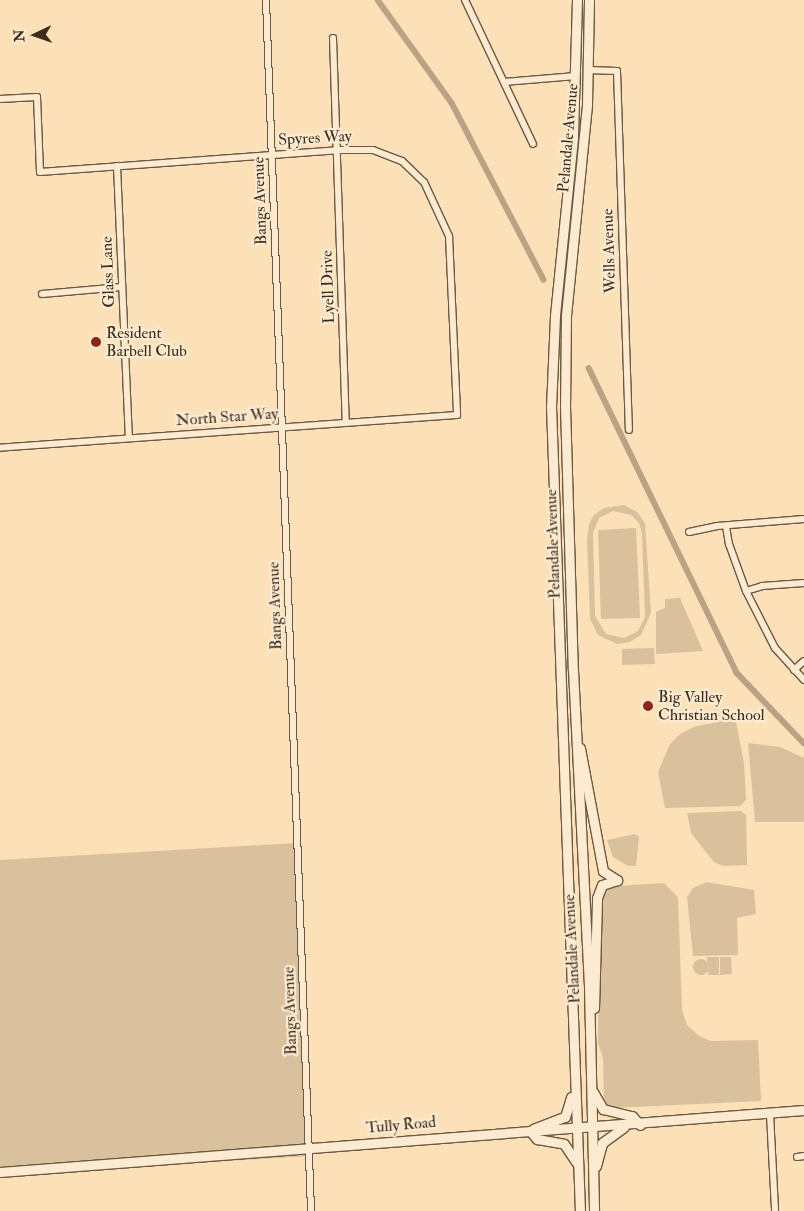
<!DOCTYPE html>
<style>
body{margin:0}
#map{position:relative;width:804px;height:1211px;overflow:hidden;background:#fbe0b8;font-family:"IM FELL Double Pica",serif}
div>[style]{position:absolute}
.green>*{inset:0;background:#dac19d}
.round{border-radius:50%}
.canal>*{height:5.5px;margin:-2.75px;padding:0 2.75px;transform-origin:2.75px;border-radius:2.75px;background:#baa383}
.roads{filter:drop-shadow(1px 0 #6b5942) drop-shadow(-1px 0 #6b5942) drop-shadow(0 1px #6b5942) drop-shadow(0 -1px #6b5942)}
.street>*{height:6px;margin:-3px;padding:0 3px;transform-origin:3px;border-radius:3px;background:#fcebd1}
.secondary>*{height:9px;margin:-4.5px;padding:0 4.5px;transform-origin:4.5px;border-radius:4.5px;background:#fcebd1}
.dots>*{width:14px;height:14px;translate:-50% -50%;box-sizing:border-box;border:2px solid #fcebd1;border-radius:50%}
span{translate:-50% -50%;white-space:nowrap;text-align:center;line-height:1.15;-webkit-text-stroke:4.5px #fcebd1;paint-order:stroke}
.street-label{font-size:16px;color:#3b2c1b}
.poi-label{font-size:16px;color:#3b2c1b}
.left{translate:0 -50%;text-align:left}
.north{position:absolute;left:10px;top:10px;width:50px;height:50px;-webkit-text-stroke:4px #fcebd1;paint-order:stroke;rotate:267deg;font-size:14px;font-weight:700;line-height:20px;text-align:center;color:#3b2c1b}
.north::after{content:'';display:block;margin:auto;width:18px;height:22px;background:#3b2c1b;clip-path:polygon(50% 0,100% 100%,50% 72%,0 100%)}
</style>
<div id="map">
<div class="green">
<i style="clip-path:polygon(evenodd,624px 505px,637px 512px,645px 523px,651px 613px,641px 635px,630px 642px,617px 644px,598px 635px,590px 619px,587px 540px,589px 524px,594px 515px,604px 508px,624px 505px,613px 511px,631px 515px,639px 523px,642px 533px,645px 617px,638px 631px,624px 638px,606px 634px,595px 616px,593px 533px,599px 518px,613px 511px)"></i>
<i style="clip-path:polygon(636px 528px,640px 618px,601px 619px,598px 530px)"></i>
<i style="clip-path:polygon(680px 598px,703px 651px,656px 654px,656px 612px,665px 608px,665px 599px)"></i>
<i style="clip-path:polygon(654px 648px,655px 664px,622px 665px,622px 649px)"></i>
<i style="clip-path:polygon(721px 721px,736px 722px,744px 763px,746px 800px,740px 806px,665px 808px,658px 772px,670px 744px,680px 734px,694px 727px)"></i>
<i style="clip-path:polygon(748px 743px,780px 747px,804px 758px,804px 822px,755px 822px)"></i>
<i style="clip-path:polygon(741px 811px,746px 815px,747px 865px,723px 866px,714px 862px,691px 833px,687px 813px)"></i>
<i style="clip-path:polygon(635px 834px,639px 837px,636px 866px,628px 866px,613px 857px,607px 840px)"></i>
<i style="clip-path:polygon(297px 843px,311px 1156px,0 1175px,0 860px)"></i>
<i style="clip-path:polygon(706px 882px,754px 890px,756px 914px,737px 918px,738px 955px,693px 956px,687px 897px,693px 888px)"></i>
<i style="clip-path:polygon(664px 883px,678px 897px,682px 1010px,687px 1025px,699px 1036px,711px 1041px,758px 1040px,761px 1101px,613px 1108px,604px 1103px,603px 1058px,598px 1043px,599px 900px,604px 890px,616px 886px)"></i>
<i style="clip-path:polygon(719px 957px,719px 975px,708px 975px,707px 957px)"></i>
<i style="clip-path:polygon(720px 957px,731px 957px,732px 974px,720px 975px)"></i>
<i class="round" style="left:693px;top:959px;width:16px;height:16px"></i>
</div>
<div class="canal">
<i style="left:378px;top:0;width:127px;rotate:54.3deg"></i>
<i style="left:452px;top:103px;width:199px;rotate:62.5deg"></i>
<i style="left:589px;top:368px;width:339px;rotate:64.1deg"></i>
<i style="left:737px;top:673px;width:97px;rotate:46.3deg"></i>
</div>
<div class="roads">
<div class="street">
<i style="left:266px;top:0;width:1212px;rotate:87.87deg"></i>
<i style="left:465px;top:0;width:159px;rotate:64.7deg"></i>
<i style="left:333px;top:38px;width:384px;rotate:88.1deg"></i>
<i style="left:588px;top:70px;width:29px;rotate:2deg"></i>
<i style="left:617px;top:71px;width:359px;rotate:88.1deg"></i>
<i style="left:504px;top:82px;width:72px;rotate:-4.8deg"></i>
<i style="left:0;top:99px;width:37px;rotate:-3deg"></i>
<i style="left:37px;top:97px;width:75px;rotate:87.7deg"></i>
<i style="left:40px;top:172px;width:298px;rotate:-4.2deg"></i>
<i style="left:337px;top:150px;width:36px"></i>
<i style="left:373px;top:150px;width:31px;rotate:21deg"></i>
<i style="left:402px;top:161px;width:30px;rotate:44deg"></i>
<i style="left:424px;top:182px;width:60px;rotate:65.2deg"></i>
<i style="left:449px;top:236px;width:179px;rotate:87.4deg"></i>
<i style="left:457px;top:415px;width:458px;rotate:175.9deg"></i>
<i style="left:117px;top:166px;width:272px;rotate:87.5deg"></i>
<i style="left:42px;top:294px;width:80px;rotate:-5deg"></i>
<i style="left:726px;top:526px;width:18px;rotate:81deg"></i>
<i style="left:729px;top:544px;width:50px;rotate:70.1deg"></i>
<i style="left:746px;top:591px;width:64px;rotate:63deg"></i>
<i style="left:775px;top:648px;width:43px;rotate:47.8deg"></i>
<i style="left:689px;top:532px;width:29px;rotate:-12deg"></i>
<i style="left:717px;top:526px;width:87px;rotate:-4.6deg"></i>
<i style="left:746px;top:591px;width:17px;rotate:-17deg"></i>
<i style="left:762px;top:586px;width:42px;rotate:-4.1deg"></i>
<i style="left:794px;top:670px;width:13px;rotate:-42deg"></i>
<i style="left:770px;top:1114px;width:97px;rotate:87deg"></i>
<i style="left:797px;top:1157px;width:7px;rotate:-8deg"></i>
</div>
<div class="secondary">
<i style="left:577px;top:0;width:138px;rotate:91.7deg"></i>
<i style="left:573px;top:138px;width:179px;rotate:95.8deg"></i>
<i style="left:555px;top:316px;width:90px;rotate:92.5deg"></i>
<i style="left:551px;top:406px;width:806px;rotate:87.94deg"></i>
<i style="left:589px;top:0;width:105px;rotate:91.1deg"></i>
<i style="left:587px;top:105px;width:212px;rotate:95.7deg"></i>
<i style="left:566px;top:316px;width:90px;rotate:90.6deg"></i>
<i style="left:565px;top:406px;width:264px;rotate:88.3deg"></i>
<i style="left:573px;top:670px;width:317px;rotate:87.1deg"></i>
<i style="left:589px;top:987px;width:224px;rotate:88.7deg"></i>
<i style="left:580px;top:748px;width:125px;rotate:79.4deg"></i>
<i style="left:603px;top:871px;width:17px;rotate:33deg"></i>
<i style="left:594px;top:1008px;width:110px;rotate:-88.4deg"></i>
<i style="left:597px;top:898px;width:14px;rotate:-69deg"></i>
<i style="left:602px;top:885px;width:16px;rotate:-18deg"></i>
<i style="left:593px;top:1092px;width:20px;rotate:60deg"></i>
<i style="left:603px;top:1109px;width:30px;rotate:14deg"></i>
<i style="left:632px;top:1116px;width:12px;rotate:48deg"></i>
<i style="left:533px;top:1129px;width:34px;rotate:-21deg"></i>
<i style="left:565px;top:1117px;width:21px;rotate:-73deg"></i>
<i style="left:530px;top:1131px;width:11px;rotate:49deg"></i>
<i style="left:537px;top:1139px;width:27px;rotate:10deg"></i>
<i style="left:564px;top:1144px;width:22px;rotate:56deg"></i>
<i style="left:596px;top:1166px;width:24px;rotate:-75deg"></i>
<i style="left:602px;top:1143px;width:27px;rotate:-36deg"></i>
<i style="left:0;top:1172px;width:806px;rotate:-4.41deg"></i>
</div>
</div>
<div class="dots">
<i style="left:96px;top:342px;background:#8f2418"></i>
<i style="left:648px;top:706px;background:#8f2418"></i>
</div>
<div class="street-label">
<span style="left:315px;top:138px;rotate:-3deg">Spyres Way</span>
<span style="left:568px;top:138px;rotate:-85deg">Pelandale Avenue</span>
<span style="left:260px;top:201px;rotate:-92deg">Bangs Avenue</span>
<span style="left:609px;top:251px;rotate:-92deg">Wells Avenue</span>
<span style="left:108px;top:272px;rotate:-92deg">Glass Lane</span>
<span style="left:328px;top:287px;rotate:-92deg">Lyell Drive</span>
<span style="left:227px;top:417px;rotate:-4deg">North Star Way</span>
<span style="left:553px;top:544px;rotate:-92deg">Pelandale Avenue</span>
<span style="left:275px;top:606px;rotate:-92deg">Bangs Avenue</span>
<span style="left:572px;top:949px;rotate:-93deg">Pelandale Avenue</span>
<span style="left:290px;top:1011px;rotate:-92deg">Bangs Avenue</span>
<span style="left:401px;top:1125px;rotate:-5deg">Tully Road</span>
</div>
<div class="poi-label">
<span class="left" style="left:106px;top:342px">Resident<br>Barbell Club</span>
<span class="left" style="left:658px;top:706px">Big Valley<br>Christian School</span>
</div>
<div class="north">N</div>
</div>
